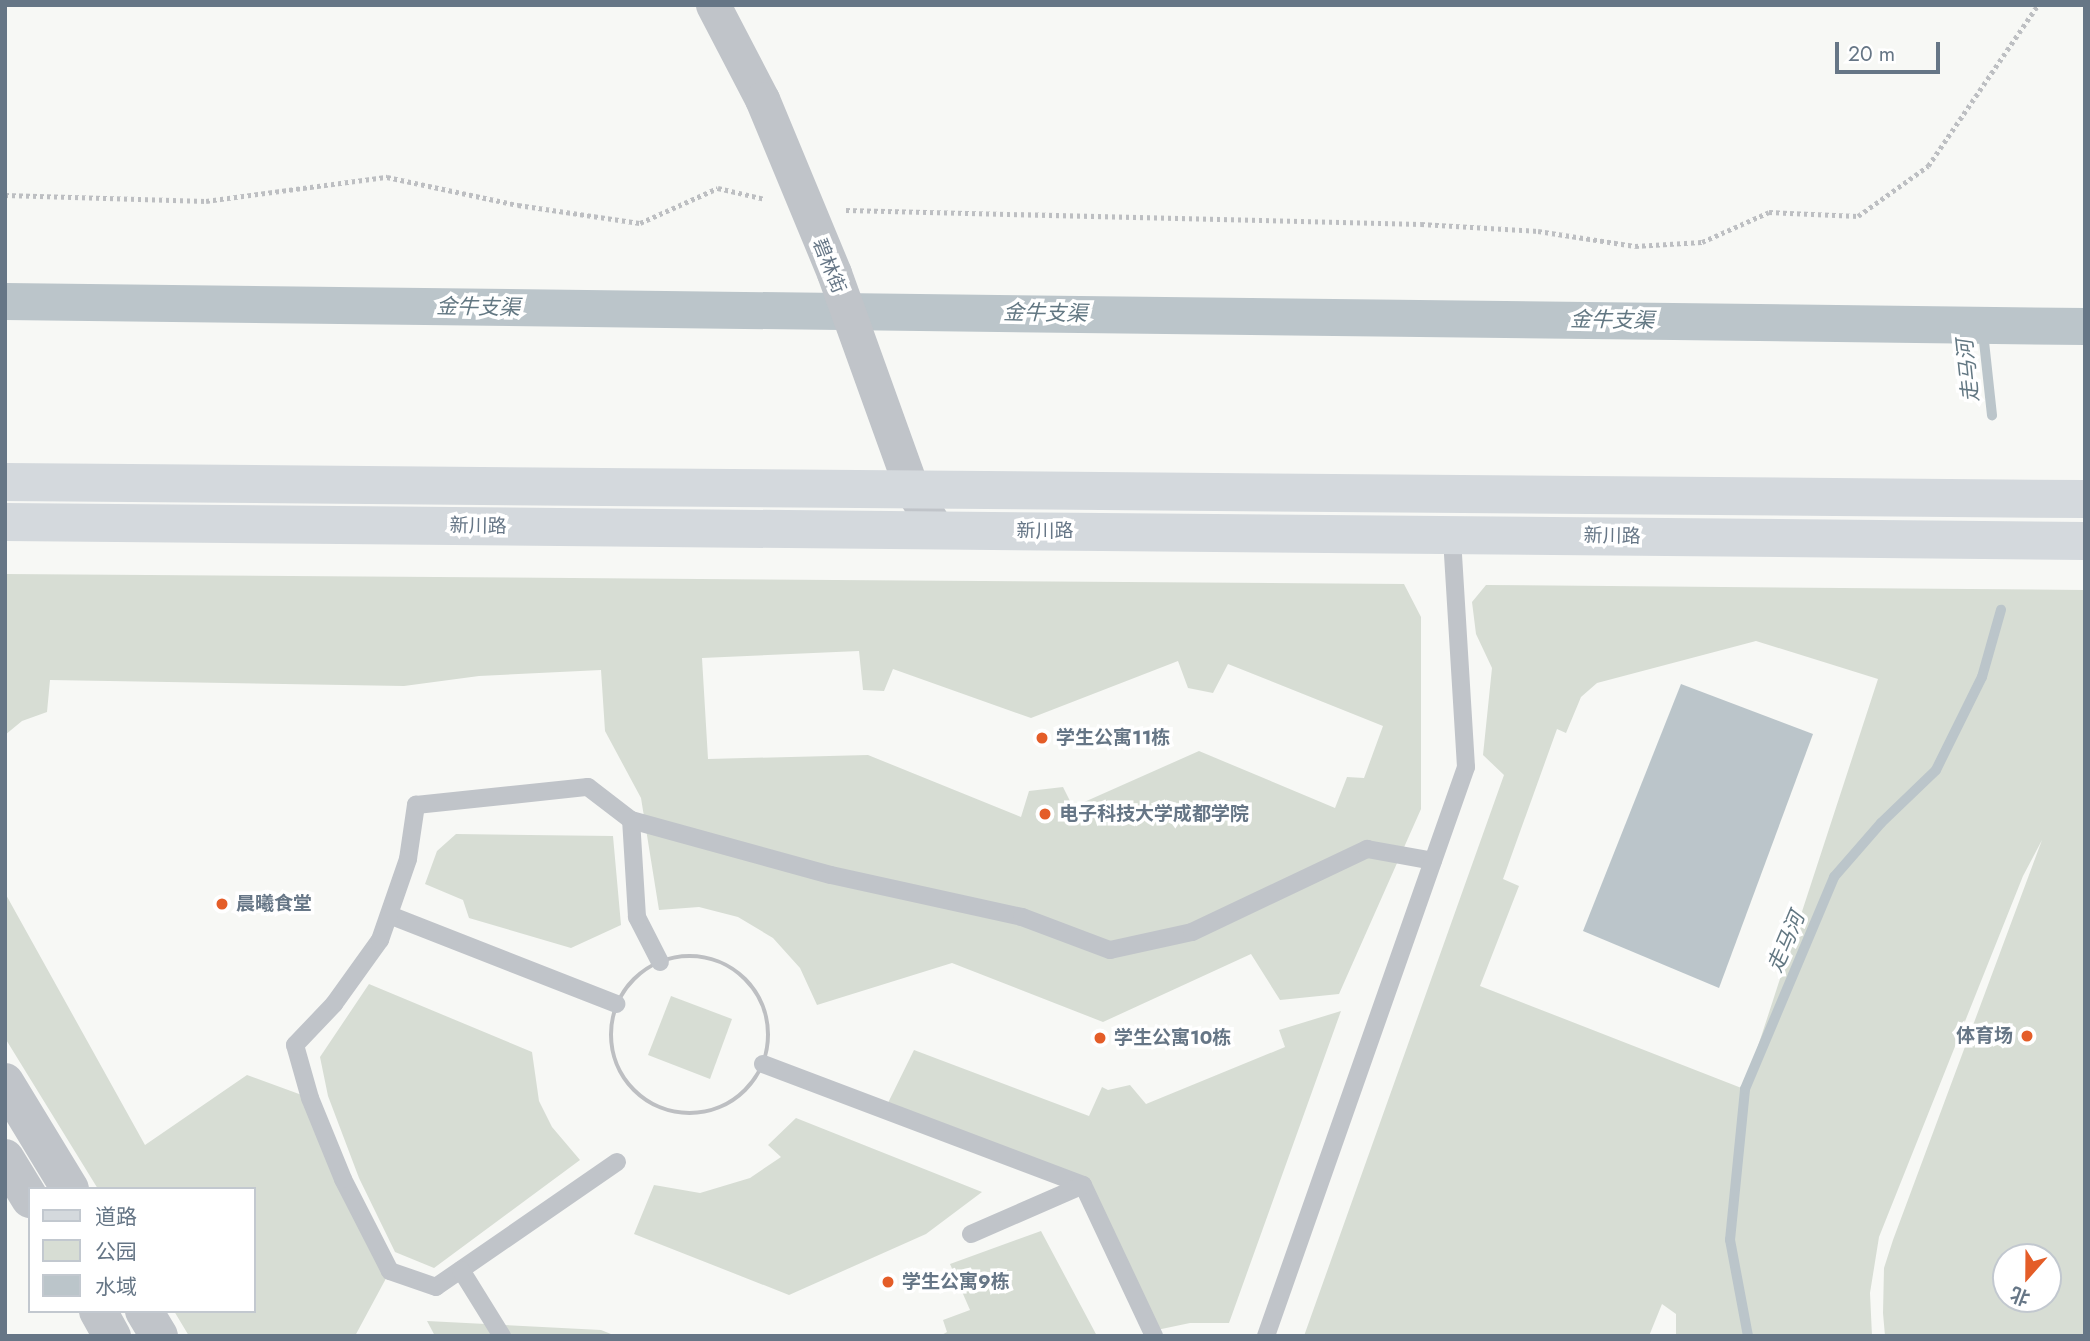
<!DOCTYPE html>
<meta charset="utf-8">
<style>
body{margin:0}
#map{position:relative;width:2090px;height:1341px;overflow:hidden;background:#f7f8f5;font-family:Jost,"Noto Sans SC",sans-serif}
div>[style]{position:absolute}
.green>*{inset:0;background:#d7ddd4}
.water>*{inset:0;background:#bbc5ca}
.stream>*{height:10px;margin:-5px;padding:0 5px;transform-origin:5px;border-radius:5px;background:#bbc5ca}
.canal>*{height:37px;margin:-18.5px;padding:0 18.5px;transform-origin:18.5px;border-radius:18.5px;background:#bbc5ca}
.path>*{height:4.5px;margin-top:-2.25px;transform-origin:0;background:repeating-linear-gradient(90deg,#bdbfc2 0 3.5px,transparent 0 7px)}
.path>.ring{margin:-2.25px;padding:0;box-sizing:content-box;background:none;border:4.5px solid #bdbfc2;border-radius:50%}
.service>*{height:18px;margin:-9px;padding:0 9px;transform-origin:9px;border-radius:9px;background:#c0c4c9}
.minor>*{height:35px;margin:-17.5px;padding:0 17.5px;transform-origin:17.5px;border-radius:17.5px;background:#c0c4c9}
.tertiary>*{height:38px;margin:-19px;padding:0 19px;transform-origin:19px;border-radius:19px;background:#c0c4c9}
.secondary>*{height:38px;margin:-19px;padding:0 19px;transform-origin:19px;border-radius:19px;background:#d4d9dd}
.dots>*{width:19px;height:19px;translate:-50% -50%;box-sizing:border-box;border:4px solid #fff;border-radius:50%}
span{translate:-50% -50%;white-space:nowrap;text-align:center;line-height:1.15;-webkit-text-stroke:7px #fff;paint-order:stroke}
.street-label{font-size:19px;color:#667686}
.poi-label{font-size:19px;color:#667686;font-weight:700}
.left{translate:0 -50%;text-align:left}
.right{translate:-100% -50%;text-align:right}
.water-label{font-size:21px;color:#627782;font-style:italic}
.frame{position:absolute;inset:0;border:7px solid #667686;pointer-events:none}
.legend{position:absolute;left:28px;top:1187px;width:228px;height:126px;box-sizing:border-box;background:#fff;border:2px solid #c2c8cf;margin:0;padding:9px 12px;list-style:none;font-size:21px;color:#667686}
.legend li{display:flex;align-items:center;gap:14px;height:35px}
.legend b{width:35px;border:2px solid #c2c8cf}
.north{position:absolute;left:1992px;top:1243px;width:70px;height:70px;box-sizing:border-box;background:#fff;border:2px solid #c2c8cf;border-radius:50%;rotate:201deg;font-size:19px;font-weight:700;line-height:28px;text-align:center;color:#667686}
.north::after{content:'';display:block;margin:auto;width:24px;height:32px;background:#e45d28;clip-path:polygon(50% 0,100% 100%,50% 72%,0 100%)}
.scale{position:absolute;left:1835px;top:42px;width:105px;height:32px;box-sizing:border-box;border:4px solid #667686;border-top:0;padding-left:9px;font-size:21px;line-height:24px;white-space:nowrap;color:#667686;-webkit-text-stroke:5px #fff;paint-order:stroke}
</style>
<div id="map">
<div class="green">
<i style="clip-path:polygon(evenodd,5px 574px,1404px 584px,1421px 617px,1421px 809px,1339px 994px,1280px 1000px,1251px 954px,1103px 1022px,952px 963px,817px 1005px,800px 968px,773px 938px,738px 917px,699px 907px,659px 910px,641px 798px,605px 731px,601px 670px,479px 676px,404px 686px,50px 680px,47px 712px,22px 721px,5px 735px,5px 574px,859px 651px,863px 690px,884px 691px,893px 669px,1031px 718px,1178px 661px,1188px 688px,1213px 693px,1228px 664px,1383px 726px,1364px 778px,1347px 777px,1335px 808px,1199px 751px,1073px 807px,1063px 787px,1029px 791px,1021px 817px,868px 755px,708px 759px,702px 658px,859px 651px)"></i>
<i style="clip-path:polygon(evenodd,1486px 585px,2085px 590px,2085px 1336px,1885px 1336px,1883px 1313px,1884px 1268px,1893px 1240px,2042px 840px,2023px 876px,1879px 1237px,1870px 1293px,1872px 1336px,1676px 1336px,1676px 1314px,1662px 1304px,1649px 1336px,1304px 1336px,1504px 775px,1483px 755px,1492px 668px,1476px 634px,1472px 602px,1486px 585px,1756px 641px,1878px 679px,1744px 1089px,1480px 986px,1519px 886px,1503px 879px,1557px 729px,1566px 733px,1581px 697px,1597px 683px,1756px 641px,1486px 585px,2006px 1257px,2048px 1257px,2048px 1299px,2006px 1299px,2006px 1257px)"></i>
<i style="clip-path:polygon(456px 834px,613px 836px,621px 925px,571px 948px,469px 918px,463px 900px,425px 884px,437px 851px)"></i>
<i style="clip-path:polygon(5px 893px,145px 1145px,247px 1075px,310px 1098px,390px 1271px,355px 1336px,189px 1336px,174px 1311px,254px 1311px,254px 1189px,98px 1189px,5px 1038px)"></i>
<i style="clip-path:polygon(369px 984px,532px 1052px,539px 1101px,552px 1127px,580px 1160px,434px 1268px,395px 1252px,359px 1178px,328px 1096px,320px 1057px)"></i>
<i style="clip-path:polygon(671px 996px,732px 1019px,710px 1079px,648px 1055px)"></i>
<i style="clip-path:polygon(1341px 1011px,1229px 1323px,1190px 1323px,1152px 1331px,1083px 1185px,884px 1111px,914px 1050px,1089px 1116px,1102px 1087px,1108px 1090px,1130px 1085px,1146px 1104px,1285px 1047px,1279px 1030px)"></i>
<i style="clip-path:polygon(796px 1118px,982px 1192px,926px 1234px,789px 1295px,634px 1234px,654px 1185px,700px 1193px,750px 1178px,781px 1157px,768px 1145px)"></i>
<i style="clip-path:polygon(1041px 1231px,1097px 1336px,940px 1336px,947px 1332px,943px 1320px,970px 1310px,950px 1264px)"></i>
<i style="clip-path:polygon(427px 1321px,601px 1330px,616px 1336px,435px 1336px)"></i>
</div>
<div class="water">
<i style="clip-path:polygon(1681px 684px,1813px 734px,1719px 988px,1583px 931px)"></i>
</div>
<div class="stream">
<i style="left:1982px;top:323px;width:93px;rotate:83.8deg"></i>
<i style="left:1748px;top:1336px;width:98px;rotate:-100.6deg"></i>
<i style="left:1730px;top:1240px;width:152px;rotate:-84.3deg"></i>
<i style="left:1745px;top:1089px;width:230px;rotate:-67.2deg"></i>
<i style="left:1834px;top:877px;width:72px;rotate:-49deg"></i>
<i style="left:1881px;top:823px;width:76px;rotate:-43.9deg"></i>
<i style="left:1936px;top:770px;width:104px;rotate:-63.7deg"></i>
<i style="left:1982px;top:677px;width:70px;rotate:-74.2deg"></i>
</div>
<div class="canal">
<i style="left:5px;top:301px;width:2080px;rotate:0.69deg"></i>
</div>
<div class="path">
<i style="left:5px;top:195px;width:201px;rotate:1.7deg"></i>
<i style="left:206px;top:201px;width:183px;rotate:-7.6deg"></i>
<i style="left:387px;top:177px;width:134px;rotate:12.1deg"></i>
<i style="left:518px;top:205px;width:123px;rotate:8.4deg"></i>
<i style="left:640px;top:223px;width:85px;rotate:-24.2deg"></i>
<i style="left:718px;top:188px;width:48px;rotate:13.2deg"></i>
<i style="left:846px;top:210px;width:575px;rotate:1.39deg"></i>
<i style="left:1421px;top:224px;width:117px;rotate:3.4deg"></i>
<i style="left:1538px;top:231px;width:98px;rotate:8.8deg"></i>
<i style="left:1635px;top:246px;width:67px;rotate:-3.4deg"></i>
<i style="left:1702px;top:242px;width:73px;rotate:-24.1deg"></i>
<i style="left:1769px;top:212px;width:89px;rotate:2.6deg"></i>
<i style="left:1858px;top:216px;width:86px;rotate:-35.5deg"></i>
<i style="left:1928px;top:166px;width:195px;rotate:-55.7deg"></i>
<i class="ring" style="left:611px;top:956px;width:153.5px;height:153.5px"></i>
</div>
<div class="service">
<i style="left:392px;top:916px;width:241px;rotate:21.4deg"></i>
<i style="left:660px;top:962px;width:51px;rotate:-117.1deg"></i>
<i style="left:637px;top:917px;width:97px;rotate:-93.5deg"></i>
<i style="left:631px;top:820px;width:207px;rotate:15.4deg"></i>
<i style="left:831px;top:875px;width:196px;rotate:12.4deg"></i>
<i style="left:1022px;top:917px;width:94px;rotate:20.6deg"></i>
<i style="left:1110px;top:950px;width:84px;rotate:-12.4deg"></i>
<i style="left:1192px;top:932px;width:194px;rotate:-25.4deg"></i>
<i style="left:1367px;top:849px;width:67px;rotate:10.3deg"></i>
<i style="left:763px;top:1064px;width:342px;rotate:20.7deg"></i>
<i style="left:1083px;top:1185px;width:167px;rotate:64.8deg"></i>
<i style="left:617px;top:1162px;width:220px;rotate:145.4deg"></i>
<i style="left:436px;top:1287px;width:49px;rotate:-160.8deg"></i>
<i style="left:390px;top:1271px;width:103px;rotate:-117.1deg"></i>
<i style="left:343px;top:1179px;width:87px;rotate:-112.2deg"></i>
<i style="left:310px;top:1098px;width:55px;rotate:-105.8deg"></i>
<i style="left:295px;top:1045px;width:57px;rotate:-46.4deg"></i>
<i style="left:334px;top:1004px;width:79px;rotate:-54.3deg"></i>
<i style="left:380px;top:940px;width:86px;rotate:-70.9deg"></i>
<i style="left:408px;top:859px;width:55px;rotate:-81.6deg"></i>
<i style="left:416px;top:805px;width:173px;rotate:-6deg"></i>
<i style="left:588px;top:787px;width:54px;rotate:37.5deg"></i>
<i style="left:971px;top:1234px;width:122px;rotate:-23.6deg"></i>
<i style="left:461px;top:1270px;width:78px;rotate:58.2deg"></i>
<i style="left:1266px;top:1336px;width:603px;rotate:-70.63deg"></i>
<i style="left:1466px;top:767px;width:232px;rotate:-93.5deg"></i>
</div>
<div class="minor">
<i style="left:713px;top:5px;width:106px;rotate:62.5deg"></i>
<i style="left:762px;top:99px;width:188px;rotate:67.5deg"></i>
<i style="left:834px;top:273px;width:231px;rotate:70.2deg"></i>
<i style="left:912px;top:490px;width:47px;rotate:58deg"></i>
</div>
<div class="tertiary">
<i style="left:5px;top:1082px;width:125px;rotate:58.7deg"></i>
<i style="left:5px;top:1158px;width:48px;rotate:58.6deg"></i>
<i style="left:98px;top:1311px;width:29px;rotate:61deg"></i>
<i style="left:144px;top:1311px;width:29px;rotate:59deg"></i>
</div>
<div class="secondary">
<i style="left:5px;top:482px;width:2080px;rotate:0.47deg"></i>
<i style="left:5px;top:522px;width:2080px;rotate:0.52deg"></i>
</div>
<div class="dots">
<i style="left:1042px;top:738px;background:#e45d28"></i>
<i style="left:1045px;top:814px;background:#e45d28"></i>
<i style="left:222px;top:904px;background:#e45d28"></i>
<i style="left:2027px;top:1036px;background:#e45d28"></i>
<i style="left:1100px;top:1038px;background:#e45d28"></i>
<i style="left:888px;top:1282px;background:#e45d28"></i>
</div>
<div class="street-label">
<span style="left:829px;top:266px;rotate:68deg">碧林街</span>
<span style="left:478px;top:526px;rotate:1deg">新川路</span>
<span style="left:1045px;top:531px">新川路</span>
<span style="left:1612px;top:536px;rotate:1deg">新川路</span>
</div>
<div class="poi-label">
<span class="left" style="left:1056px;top:738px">学生公寓11栋</span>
<span class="left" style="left:1059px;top:814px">电子科技大学成都学院</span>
<span class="left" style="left:236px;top:904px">晨曦食堂</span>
<span class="right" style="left:2013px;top:1036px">体育场</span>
<span class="left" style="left:1114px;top:1038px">学生公寓10栋</span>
<span class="left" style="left:902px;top:1282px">学生公寓9栋</span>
</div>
<div class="water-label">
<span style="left:478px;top:307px;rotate:1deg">金牛支渠</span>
<span style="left:1045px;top:313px;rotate:1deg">金牛支渠</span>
<span style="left:1612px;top:320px;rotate:1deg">金牛支渠</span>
<span style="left:1968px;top:371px;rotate:-96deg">走马河</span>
<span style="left:1786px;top:942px;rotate:-67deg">走马河</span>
</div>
<div class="frame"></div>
<ul class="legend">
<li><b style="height:9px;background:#d4d9dd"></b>道路</li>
<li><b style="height:19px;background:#d7ddd4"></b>公园</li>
<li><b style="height:19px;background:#bbc5ca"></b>水域</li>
</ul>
<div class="north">北</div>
<div class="scale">20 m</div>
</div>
